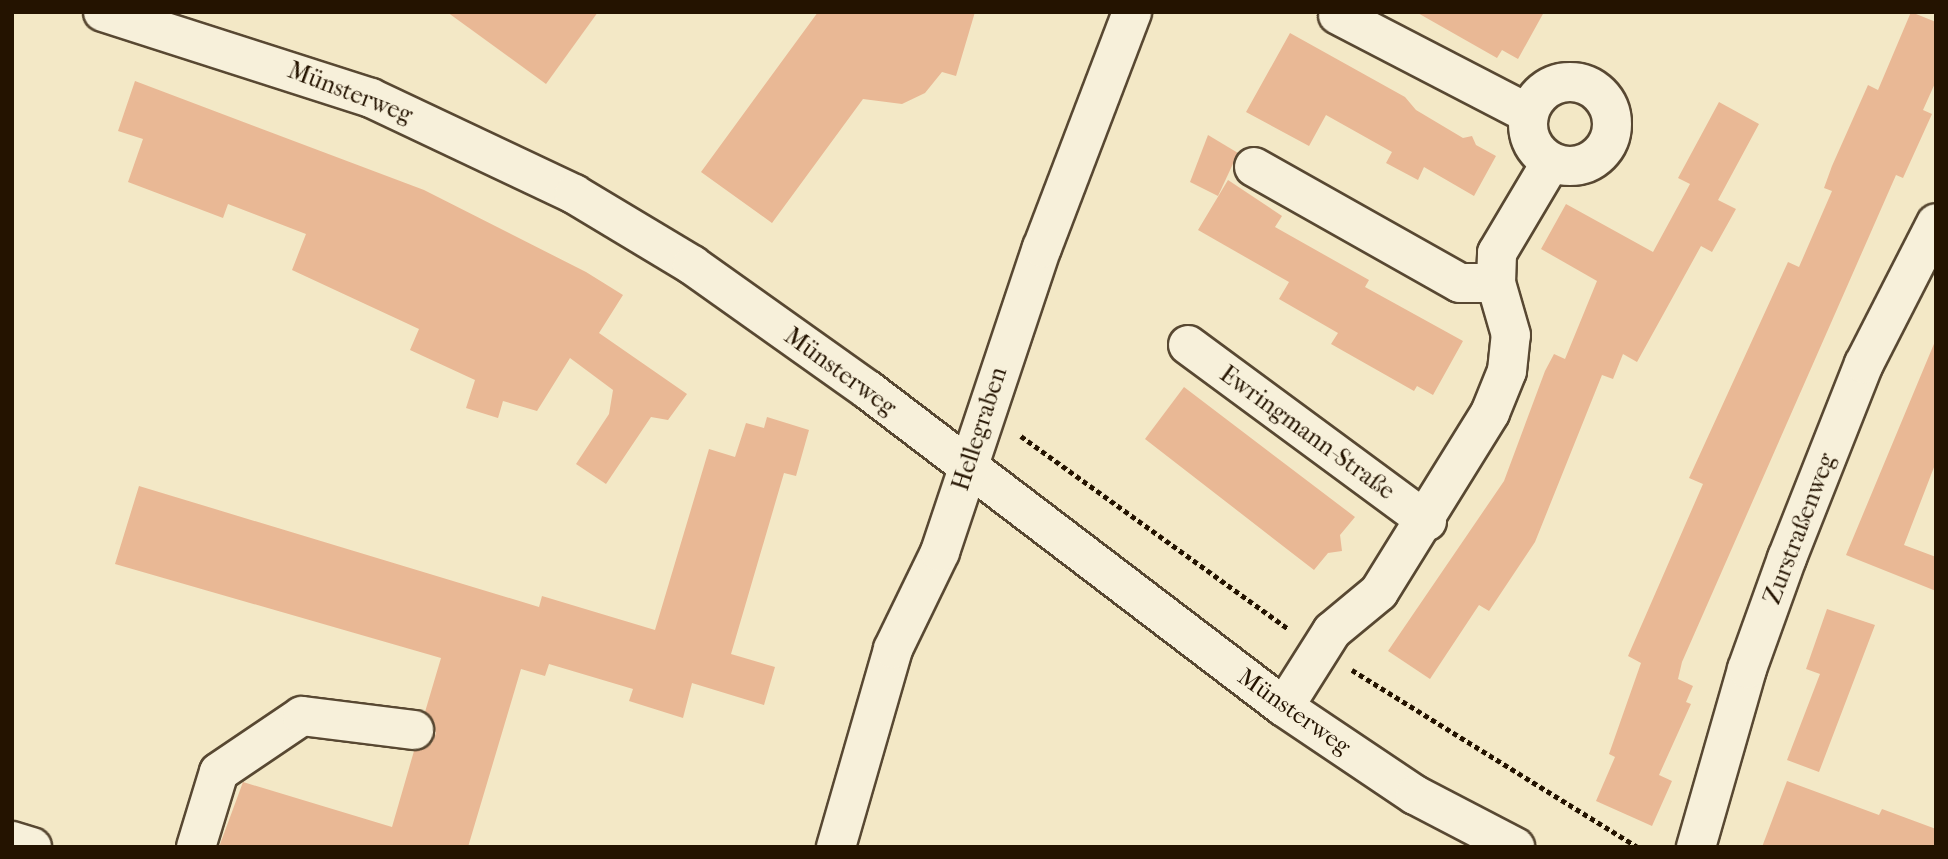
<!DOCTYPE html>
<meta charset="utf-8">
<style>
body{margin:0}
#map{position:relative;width:1948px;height:859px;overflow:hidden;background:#f3e8c6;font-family:"IM FELL French Canon",serif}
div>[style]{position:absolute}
.building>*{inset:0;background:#e9b895}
.path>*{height:4.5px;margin-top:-2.25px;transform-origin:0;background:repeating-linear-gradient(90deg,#241300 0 5px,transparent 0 8.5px)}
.roads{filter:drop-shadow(2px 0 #584832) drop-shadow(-2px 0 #584832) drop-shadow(0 2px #584832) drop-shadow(0 -2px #584832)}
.minor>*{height:38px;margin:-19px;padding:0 19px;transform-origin:19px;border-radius:19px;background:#f7f0da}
.minor>.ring{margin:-19px;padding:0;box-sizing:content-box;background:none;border:38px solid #f7f0da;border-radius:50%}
span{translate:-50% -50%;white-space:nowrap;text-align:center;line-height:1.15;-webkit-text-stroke:5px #f7f0da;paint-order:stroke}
.street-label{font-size:24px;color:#241300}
.frame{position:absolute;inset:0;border:14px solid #241300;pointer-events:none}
</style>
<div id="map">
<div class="building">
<i style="clip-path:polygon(447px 12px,598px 12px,546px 84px)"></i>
<i style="clip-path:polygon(818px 12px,975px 12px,956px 76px,942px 72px,925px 93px,902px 104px,863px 99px,772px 223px,701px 172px)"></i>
<i style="clip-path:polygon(1416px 12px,1544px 12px,1518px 59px,1502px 50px,1497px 58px)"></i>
<i style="clip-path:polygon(1911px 12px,1936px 22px,1936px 81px,1923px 110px,1932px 114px,1903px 178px,1896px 175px,1682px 662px,1678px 679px,1693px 686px,1686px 702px,1691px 704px,1659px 775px,1672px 781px,1652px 826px,1596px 801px,1615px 757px,1609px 754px,1641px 663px,1628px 656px,1703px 484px,1689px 478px,1788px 262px,1799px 267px,1832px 191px,1824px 188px,1832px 166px,1868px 85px,1878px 90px)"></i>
<i style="clip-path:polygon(1290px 33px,1405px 97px,1416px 110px,1463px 138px,1472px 136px,1476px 145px,1496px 156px,1474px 196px,1424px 167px,1418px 180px,1386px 163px,1392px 152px,1326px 115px,1309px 146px,1246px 112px)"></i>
<i style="clip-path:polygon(135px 81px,424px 190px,586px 272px,623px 295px,599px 333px,687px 394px,668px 420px,651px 417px,606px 484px,576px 464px,609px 414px,613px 390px,570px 358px,537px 411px,503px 401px,498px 418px,466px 408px,475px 380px,410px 350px,419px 329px,292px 270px,306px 234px,228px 204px,223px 218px,128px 182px,143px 139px,118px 131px)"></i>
<i style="clip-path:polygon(1719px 102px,1759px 124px,1718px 200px,1736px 209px,1712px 252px,1701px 246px,1637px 362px,1623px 354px,1613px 379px,1602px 375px,1535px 542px,1489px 611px,1479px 605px,1430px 679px,1388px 651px,1504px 481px,1545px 371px,1554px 354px,1565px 359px,1597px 281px,1541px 249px,1566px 204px,1653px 252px,1690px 184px,1678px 178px)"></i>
<i style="clip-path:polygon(1208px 135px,1238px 153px,1218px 196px,1190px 182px)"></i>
<i style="clip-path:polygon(1228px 180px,1282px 216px,1275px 227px,1369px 280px,1365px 287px,1463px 341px,1433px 395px,1417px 386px,1414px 391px,1331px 344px,1338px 333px,1279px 299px,1289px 282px,1198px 230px)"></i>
<i style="clip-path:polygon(1936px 339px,1936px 462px,1904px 545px,1936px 557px,1936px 591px,1846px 555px)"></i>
<i style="clip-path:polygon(1184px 387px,1355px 517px,1340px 535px,1342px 551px,1328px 553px,1314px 570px,1145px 439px)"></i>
<i style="clip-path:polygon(767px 417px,809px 430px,796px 476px,784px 473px,731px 654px,775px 667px,764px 705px,692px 683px,683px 718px,629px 701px,633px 689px,549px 664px,545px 676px,521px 669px,468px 847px,219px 847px,243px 782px,392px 827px,414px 751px,431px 744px,436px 733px,425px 712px,441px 658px,115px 564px,139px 486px,539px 607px,542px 596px,655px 630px,709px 449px,735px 457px,746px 423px,764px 428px)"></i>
<i style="clip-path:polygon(1827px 609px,1875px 625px,1819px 772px,1787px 760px,1820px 674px,1806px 669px)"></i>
<i style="clip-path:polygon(1787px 781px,1879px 815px,1882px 809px,1936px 829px,1936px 847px,1762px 847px)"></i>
</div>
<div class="path">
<i style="left:1021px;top:436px;width:330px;rotate:35.8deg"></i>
<i style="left:1352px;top:670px;width:335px;rotate:31.8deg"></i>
</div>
<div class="roads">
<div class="minor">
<i style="left:103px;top:12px;width:281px;rotate:17.8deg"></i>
<i style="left:371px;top:98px;width:225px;rotate:25.3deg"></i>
<i style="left:574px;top:194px;width:138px;rotate:31deg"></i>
<i style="left:692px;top:265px;width:216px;rotate:35.4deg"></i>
<i style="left:868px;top:390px;width:523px;rotate:37.31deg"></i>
<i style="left:1284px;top:707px;width:158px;rotate:33.9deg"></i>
<i style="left:1415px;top:795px;width:113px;rotate:27.5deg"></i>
<i style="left:1338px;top:15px;width:215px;rotate:27.4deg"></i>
<i class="ring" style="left:1528px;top:82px;width:46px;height:46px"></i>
<i style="left:1254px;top:167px;width:236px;rotate:29.4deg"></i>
<i style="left:1460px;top:283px;width:36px"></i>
<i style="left:1188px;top:345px;width:297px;rotate:36.4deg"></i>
<i style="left:1284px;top:707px;width:90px;rotate:-57.7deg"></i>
<i style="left:1332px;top:631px;width:61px;rotate:-39.7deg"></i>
<i style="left:1379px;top:592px;width:211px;rotate:-58.2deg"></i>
<i style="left:1490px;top:413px;width:45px;rotate:-68deg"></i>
<i style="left:1507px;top:371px;width:36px;rotate:-84deg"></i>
<i style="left:1511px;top:335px;width:54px;rotate:-106.1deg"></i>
<i style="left:1496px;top:283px;width:30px;rotate:-88deg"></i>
<i style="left:1497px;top:253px;width:106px;rotate:-59.3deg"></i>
<i style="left:12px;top:841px;width:21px;rotate:17deg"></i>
<i style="left:196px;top:847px;width:78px;rotate:-73deg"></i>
<i style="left:219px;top:772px;width:100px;rotate:-34deg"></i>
<i style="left:302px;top:716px;width:113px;rotate:7.1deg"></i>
<i style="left:836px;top:847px;width:206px;rotate:-73.9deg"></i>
<i style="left:893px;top:649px;width:108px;rotate:-64.1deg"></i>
<i style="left:940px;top:552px;width:321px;rotate:-71.5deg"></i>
<i style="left:1042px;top:248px;width:253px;rotate:-69.1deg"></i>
<i style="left:1696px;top:847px;width:185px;rotate:-74deg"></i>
<i style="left:1747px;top:669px;width:118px;rotate:-70.2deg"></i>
<i style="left:1787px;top:558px;width:209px;rotate:-68.4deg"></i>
<i style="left:1864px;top:364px;width:158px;rotate:-62.9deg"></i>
</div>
</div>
<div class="street-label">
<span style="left:350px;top:93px;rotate:21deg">Münsterweg</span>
<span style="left:840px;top:372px;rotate:36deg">Münsterweg</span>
<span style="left:980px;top:429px;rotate:-72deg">Hellegraben</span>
<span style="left:1307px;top:433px;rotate:36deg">Ewringmann-Straße</span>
<span style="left:1800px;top:529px;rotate:-69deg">Zurstraßenweg</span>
<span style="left:1294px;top:712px;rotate:35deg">Münsterweg</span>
</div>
<div class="frame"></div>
</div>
